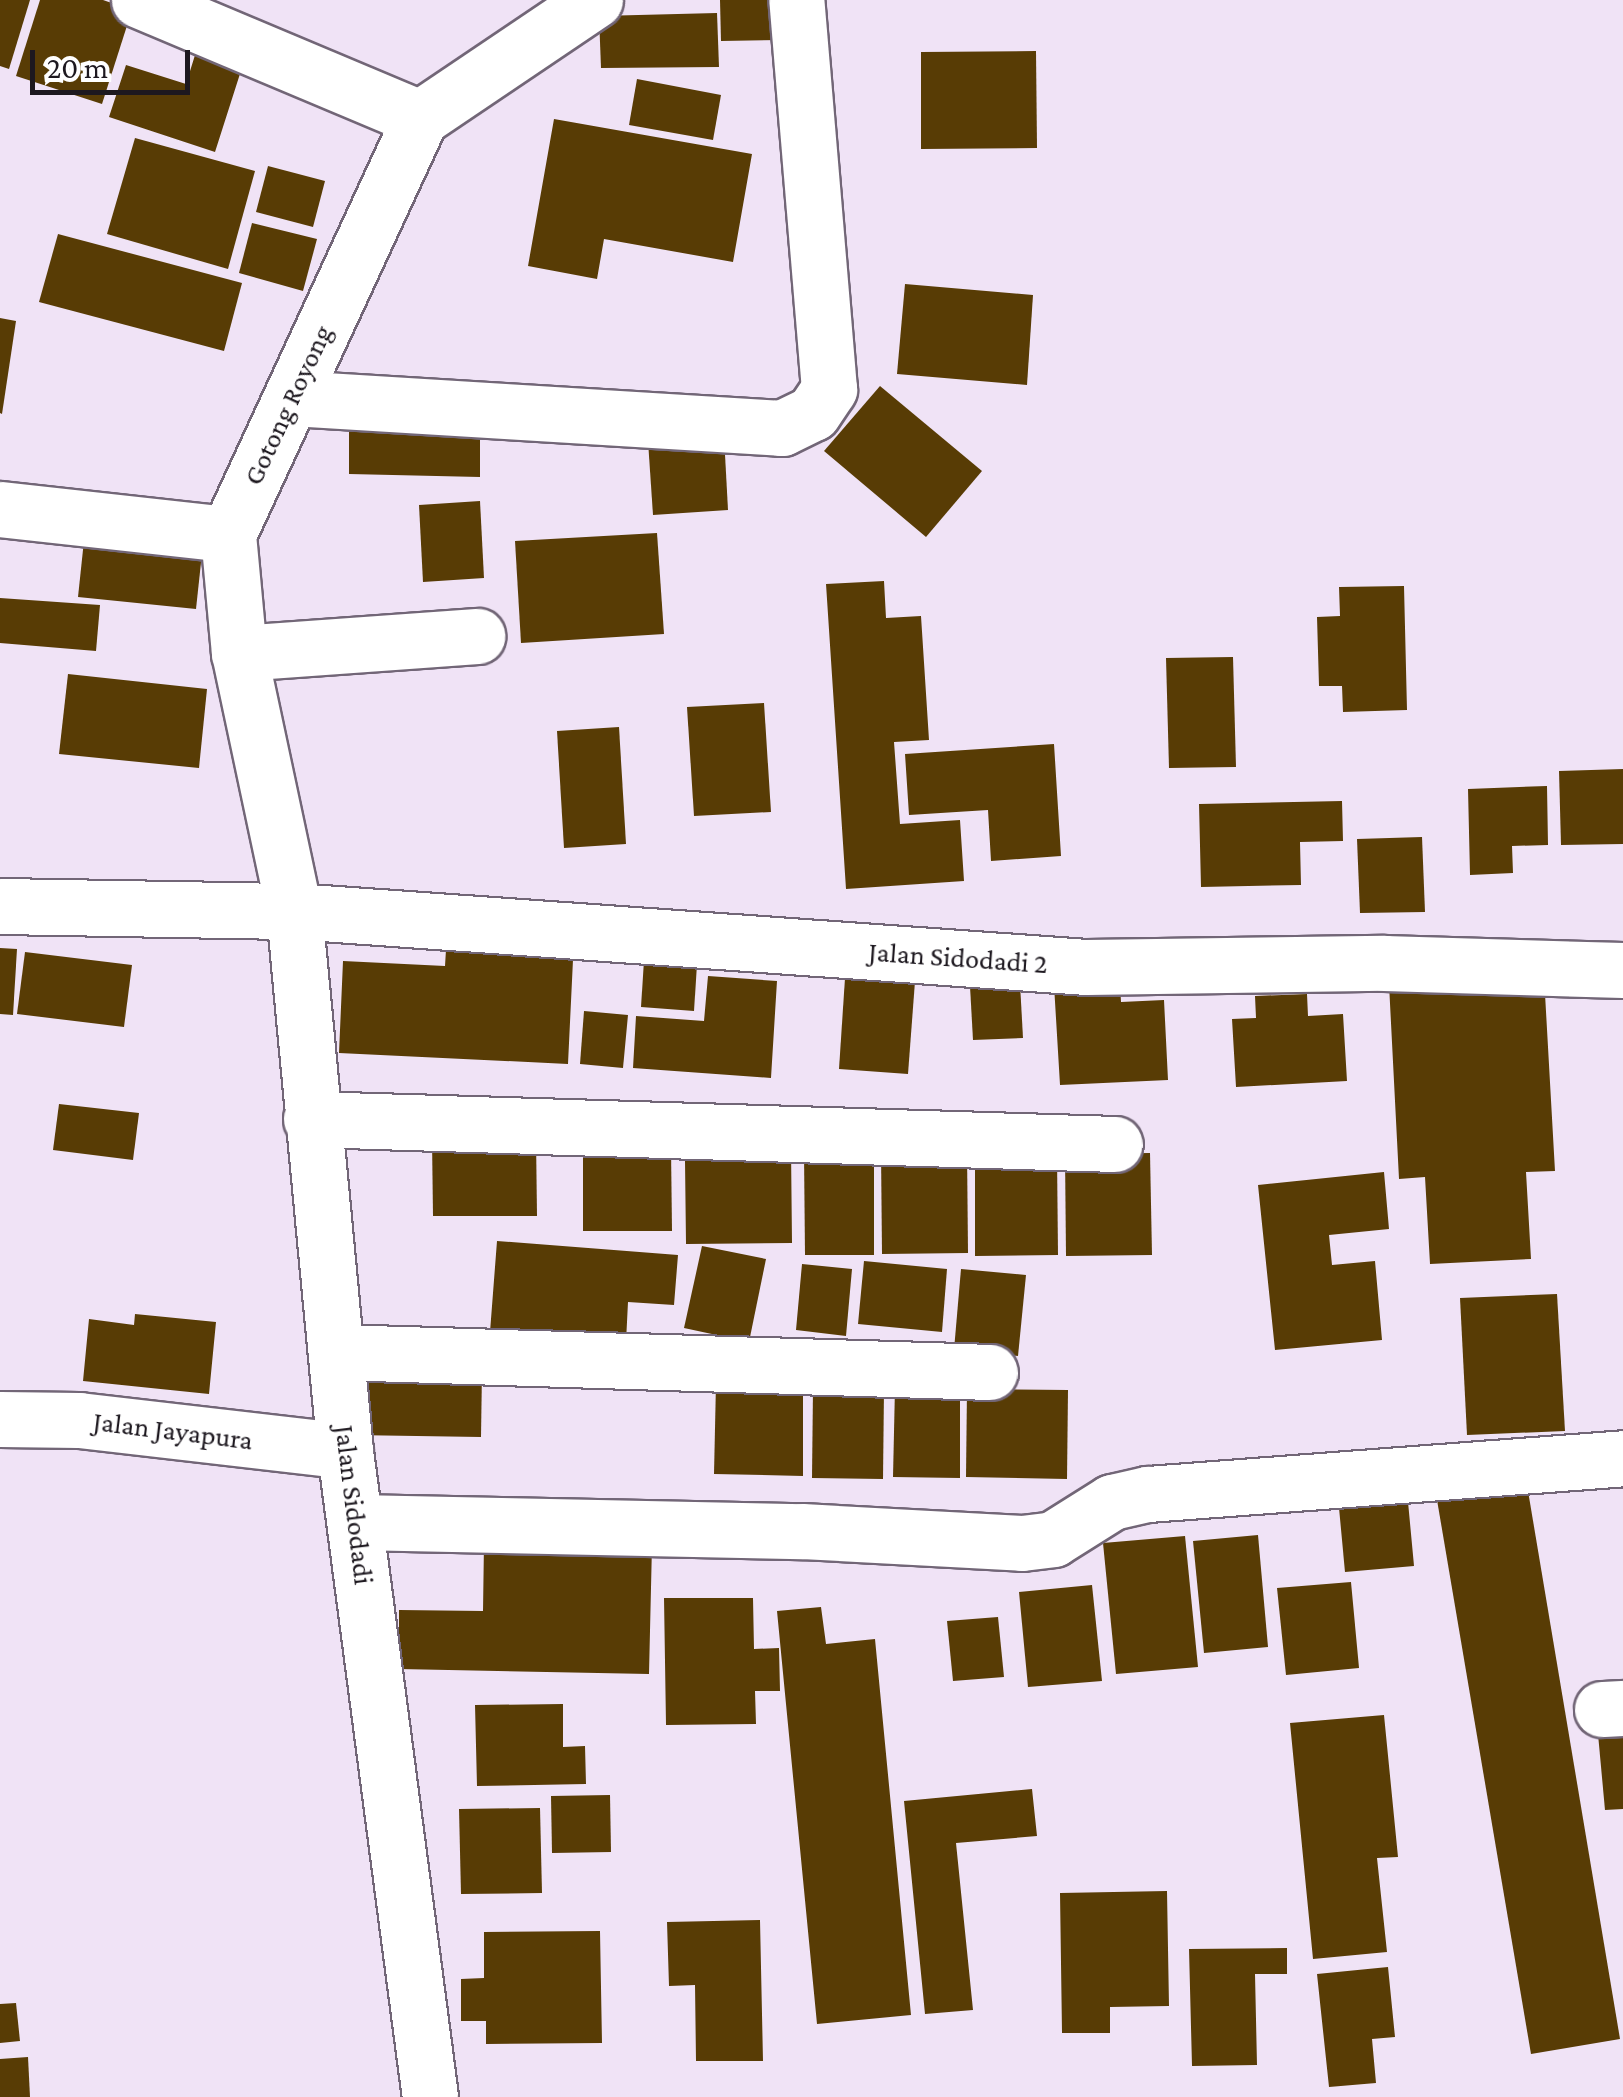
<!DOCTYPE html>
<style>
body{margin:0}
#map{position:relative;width:1623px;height:2097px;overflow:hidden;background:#f0e3f6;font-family:"Crimson Pro",serif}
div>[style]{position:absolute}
.building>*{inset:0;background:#583c05}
.roads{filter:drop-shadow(2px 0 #726677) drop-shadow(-2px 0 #726677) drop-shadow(0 2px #726677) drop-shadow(0 -2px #726677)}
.minor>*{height:55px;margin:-27.5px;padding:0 27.5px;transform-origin:27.5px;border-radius:27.5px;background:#fff}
span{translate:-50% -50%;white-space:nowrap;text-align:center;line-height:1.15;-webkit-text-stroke:10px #fff;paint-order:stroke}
.street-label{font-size:28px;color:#1d181f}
.scale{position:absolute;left:30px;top:50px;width:160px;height:45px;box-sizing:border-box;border:5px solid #1d181f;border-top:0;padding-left:12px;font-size:30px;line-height:35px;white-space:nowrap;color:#1d181f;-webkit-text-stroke:8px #fff;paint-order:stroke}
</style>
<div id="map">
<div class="building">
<i style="clip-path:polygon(0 0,30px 0,9px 69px,0 66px)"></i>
<i style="clip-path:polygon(40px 0,103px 0,132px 10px,102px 104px,16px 76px)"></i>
<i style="clip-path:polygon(720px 0,781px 0,781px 40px,721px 41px)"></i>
<i style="clip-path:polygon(717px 13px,719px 67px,601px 68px,599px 16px)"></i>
<i style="clip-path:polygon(200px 39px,246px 55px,215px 152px,109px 117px,126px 65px,186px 84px)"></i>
<i style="clip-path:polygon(1036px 51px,1037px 148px,921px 149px,921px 52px)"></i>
<i style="clip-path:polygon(637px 79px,721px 95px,713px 140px,629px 125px)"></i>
<i style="clip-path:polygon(554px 119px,752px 154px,733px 262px,604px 239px,597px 279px,528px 266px)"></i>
<i style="clip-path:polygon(135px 138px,255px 171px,228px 269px,107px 234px)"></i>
<i style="clip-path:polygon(268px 166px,325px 181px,313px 227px,256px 212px)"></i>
<i style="clip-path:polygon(252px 223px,317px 239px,303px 291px,239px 273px)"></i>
<i style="clip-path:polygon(58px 234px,242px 283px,224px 351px,39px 302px)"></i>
<i style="clip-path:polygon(905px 284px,1033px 295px,1027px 385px,897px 374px)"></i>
<i style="clip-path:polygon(0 318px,16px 321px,2px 414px,0 413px)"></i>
<i style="clip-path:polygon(880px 386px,982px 471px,926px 537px,824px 451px)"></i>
<i style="clip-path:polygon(349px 418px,480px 421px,480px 477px,349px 474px)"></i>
<i style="clip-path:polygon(724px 436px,728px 510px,653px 515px,648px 441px)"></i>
<i style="clip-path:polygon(480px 501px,484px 578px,423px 582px,419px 505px)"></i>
<i style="clip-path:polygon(85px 531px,203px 544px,196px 609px,78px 597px)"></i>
<i style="clip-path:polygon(657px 533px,664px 634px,521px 643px,515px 541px)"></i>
<i style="clip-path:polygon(884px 581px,886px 618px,921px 616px,929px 740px,894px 742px,900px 824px,960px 820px,964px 881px,846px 889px,826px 584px)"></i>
<i style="clip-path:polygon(1404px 586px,1407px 710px,1343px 712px,1342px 686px,1319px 686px,1317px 617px,1340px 616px,1339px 587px)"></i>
<i style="clip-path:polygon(0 598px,100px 605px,96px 651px,0 643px)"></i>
<i style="clip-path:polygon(1233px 657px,1236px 767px,1169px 768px,1166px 658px)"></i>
<i style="clip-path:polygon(68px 674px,207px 689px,199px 768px,59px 754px)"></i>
<i style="clip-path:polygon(764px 703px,771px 812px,694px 816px,687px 707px)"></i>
<i style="clip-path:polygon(619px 727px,626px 844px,564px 848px,557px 731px)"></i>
<i style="clip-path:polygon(1054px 744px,1061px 856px,991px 861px,988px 810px,909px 815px,905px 754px)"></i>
<i style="clip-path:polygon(1623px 769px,1623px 844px,1561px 845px,1559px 771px)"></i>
<i style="clip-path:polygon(1547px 786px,1548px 845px,1512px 846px,1513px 873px,1470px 875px,1468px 789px)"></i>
<i style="clip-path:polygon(1342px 801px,1343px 841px,1300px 842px,1301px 885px,1201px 887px,1199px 804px)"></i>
<i style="clip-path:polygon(1422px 837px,1425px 912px,1360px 913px,1357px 839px)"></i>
<i style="clip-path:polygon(447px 933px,574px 939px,568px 1064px,339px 1053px,343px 961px,445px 966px)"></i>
<i style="clip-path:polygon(645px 945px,698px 949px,694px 1011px,641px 1007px)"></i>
<i style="clip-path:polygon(0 948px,17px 949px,13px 1015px,0 1014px)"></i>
<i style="clip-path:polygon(25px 952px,132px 965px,124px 1027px,17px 1014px)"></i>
<i style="clip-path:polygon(846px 963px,916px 968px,908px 1074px,839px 1069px)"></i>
<i style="clip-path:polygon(1019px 965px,1023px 1038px,973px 1040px,969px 968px)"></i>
<i style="clip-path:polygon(708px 976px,777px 981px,771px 1078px,633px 1068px,636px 1016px,704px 1021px)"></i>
<i style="clip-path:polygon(1544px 976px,1555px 1171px,1526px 1172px,1531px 1259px,1430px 1264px,1425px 1177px,1399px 1179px,1389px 984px)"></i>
<i style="clip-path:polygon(1120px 983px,1121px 1002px,1164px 1000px,1168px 1080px,1060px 1085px,1054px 985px)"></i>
<i style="clip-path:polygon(1307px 994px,1308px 1016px,1343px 1014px,1347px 1081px,1236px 1087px,1232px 1019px,1256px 1018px,1255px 996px)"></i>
<i style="clip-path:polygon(584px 1011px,628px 1015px,623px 1068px,580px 1064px)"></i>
<i style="clip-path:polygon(59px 1104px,139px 1113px,133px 1160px,53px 1150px)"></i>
<i style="clip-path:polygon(536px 1138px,537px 1216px,433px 1216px,432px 1139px)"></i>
<i style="clip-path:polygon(671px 1148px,672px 1231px,583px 1231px,583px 1149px)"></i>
<i style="clip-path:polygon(791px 1148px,792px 1243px,686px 1244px,685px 1161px,747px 1160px,747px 1149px)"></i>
<i style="clip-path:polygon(967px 1150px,968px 1253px,882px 1254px,881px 1151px)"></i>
<i style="clip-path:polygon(804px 1153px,874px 1153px,874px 1255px,805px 1255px)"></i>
<i style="clip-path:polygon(1150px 1153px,1152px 1255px,1066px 1256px,1065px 1154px)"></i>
<i style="clip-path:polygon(1057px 1156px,1058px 1255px,975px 1256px,975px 1157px)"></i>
<i style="clip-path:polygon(1384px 1172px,1389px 1229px,1329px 1235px,1332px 1265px,1375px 1261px,1382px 1340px,1275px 1350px,1258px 1185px)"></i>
<i style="clip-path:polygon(497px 1241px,678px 1255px,674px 1305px,628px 1302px,626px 1342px,490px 1332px)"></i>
<i style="clip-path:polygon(702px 1246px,766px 1259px,749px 1342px,684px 1328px)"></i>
<i style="clip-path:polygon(864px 1261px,947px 1269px,942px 1332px,858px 1324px)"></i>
<i style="clip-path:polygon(802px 1264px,852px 1269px,846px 1336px,796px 1330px)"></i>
<i style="clip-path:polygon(961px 1269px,1026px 1275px,1018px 1356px,954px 1350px)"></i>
<i style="clip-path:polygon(1557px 1294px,1565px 1431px,1467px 1435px,1460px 1298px)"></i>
<i style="clip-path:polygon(135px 1314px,216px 1322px,209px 1394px,83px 1381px,89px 1319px,134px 1325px)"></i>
<i style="clip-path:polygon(352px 1368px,482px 1370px,481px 1437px,352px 1435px)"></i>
<i style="clip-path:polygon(716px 1383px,803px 1384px,803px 1476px,714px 1474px)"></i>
<i style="clip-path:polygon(895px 1387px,960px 1387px,960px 1478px,893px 1477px)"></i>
<i style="clip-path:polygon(813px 1389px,884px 1389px,883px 1479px,812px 1478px)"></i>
<i style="clip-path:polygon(967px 1389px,1068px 1390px,1067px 1479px,966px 1477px)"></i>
<i style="clip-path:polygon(1525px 1473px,1620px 2039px,1531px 2054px,1435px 1488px)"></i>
<i style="clip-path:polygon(1407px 1491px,1414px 1566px,1345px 1572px,1338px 1497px)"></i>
<i style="clip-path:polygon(1258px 1535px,1268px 1647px,1204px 1653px,1193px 1541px)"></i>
<i style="clip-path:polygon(1185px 1536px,1198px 1667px,1116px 1674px,1103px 1543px)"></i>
<i style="clip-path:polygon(484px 1542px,652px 1545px,649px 1674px,399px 1669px,399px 1610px,483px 1611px)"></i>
<i style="clip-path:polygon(1351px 1582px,1359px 1668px,1286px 1675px,1277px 1588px)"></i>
<i style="clip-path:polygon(1092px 1585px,1102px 1681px,1028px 1687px,1019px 1592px)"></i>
<i style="clip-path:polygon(664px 1598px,753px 1598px,754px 1649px,779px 1648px,780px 1691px,755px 1691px,756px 1724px,666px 1725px)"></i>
<i style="clip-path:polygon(821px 1607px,826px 1644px,875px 1639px,911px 2015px,817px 2024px,777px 1611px)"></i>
<i style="clip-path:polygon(998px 1617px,1004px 1677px,953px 1681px,947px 1621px)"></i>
<i style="clip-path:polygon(563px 1704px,563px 1747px,585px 1746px,586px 1784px,477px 1786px,475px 1705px)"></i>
<i style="clip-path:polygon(1384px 1715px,1398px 1857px,1377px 1858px,1387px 1952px,1313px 1959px,1290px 1723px)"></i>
<i style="clip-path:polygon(1623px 1733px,1623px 1809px,1605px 1810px,1598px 1734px)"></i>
<i style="clip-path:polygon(1032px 1789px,1037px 1836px,956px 1843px,973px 2010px,925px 2014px,904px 1801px)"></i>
<i style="clip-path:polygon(610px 1795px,611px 1852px,552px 1853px,551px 1796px)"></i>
<i style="clip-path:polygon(540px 1808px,542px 1893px,461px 1894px,459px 1809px)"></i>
<i style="clip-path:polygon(1167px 1891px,1169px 2006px,1110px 2007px,1110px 2033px,1062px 2033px,1060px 1893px)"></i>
<i style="clip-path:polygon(760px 1920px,763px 2061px,696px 2061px,695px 1985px,669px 1986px,667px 1922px)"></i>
<i style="clip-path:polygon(600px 1931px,602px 2043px,486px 2044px,486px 2021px,461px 2021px,461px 1979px,484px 1978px,484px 1932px)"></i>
<i style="clip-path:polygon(1287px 1948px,1287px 1974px,1255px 1974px,1257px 2065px,1192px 2066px,1189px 1949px)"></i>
<i style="clip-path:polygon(1388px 1967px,1395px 2037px,1372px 2039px,1376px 2083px,1329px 2087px,1317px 1974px)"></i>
<i style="clip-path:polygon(16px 2003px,20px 2041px,0 2043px,0 2004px)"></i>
<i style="clip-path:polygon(28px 2057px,30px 2097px,0 2097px,0 2059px)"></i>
</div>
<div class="roads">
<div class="minor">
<i style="left:139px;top:0;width:305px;rotate:22.8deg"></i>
<i style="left:292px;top:398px;width:491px;rotate:3.5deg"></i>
<i style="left:782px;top:428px;width:34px;rotate:-26deg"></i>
<i style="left:813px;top:413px;width:29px;rotate:-56deg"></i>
<i style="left:829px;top:389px;width:390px;rotate:-94.8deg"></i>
<i style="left:0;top:509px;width:229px;rotate:6.3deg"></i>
<i style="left:239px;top:653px;width:239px;rotate:-4.1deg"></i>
<i style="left:0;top:906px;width:294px;rotate:1deg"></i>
<i style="left:294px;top:911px;width:794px;rotate:4.04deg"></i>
<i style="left:1086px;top:967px;width:298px;rotate:-0.8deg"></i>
<i style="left:1384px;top:963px;width:239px;rotate:1.7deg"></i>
<i style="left:311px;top:1119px;width:804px;rotate:1.78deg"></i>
<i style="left:337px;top:1352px;width:653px;rotate:1.75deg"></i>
<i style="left:0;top:1419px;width:79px;rotate:0.7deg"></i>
<i style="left:79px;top:1420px;width:268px;rotate:6.6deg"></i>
<i style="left:356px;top:1522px;width:446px;rotate:1.2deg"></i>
<i style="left:802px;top:1531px;width:220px;rotate:3.1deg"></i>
<i style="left:1022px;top:1543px;width:31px;rotate:-7deg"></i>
<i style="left:1053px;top:1539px;width:70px;rotate:-32.1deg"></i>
<i style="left:1112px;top:1502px;width:37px;rotate:-13deg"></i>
<i style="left:1148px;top:1494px;width:476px;rotate:-4.3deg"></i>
<i style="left:1602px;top:1709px;width:21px;rotate:-3deg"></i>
<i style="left:430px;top:2097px;width:652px;rotate:-97.5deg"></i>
<i style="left:345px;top:1451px;width:542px;rotate:-95.4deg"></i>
<i style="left:294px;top:911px;width:264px;rotate:-102deg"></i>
<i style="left:239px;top:653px;width:120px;rotate:-95.3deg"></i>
<i style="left:228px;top:534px;width:458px;rotate:-65.2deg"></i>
<i style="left:420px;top:118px;width:211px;rotate:-34deg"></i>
</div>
</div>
<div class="street-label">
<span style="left:288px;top:405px;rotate:-65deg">Gotong Royong</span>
<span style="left:958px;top:958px;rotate:4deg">Jalan Sidodadi 2</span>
<span style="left:173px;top:1431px;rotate:7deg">Jalan Jayapura</span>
<span style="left:354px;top:1505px;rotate:83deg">Jalan Sidodadi</span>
</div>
<div class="scale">20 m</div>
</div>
